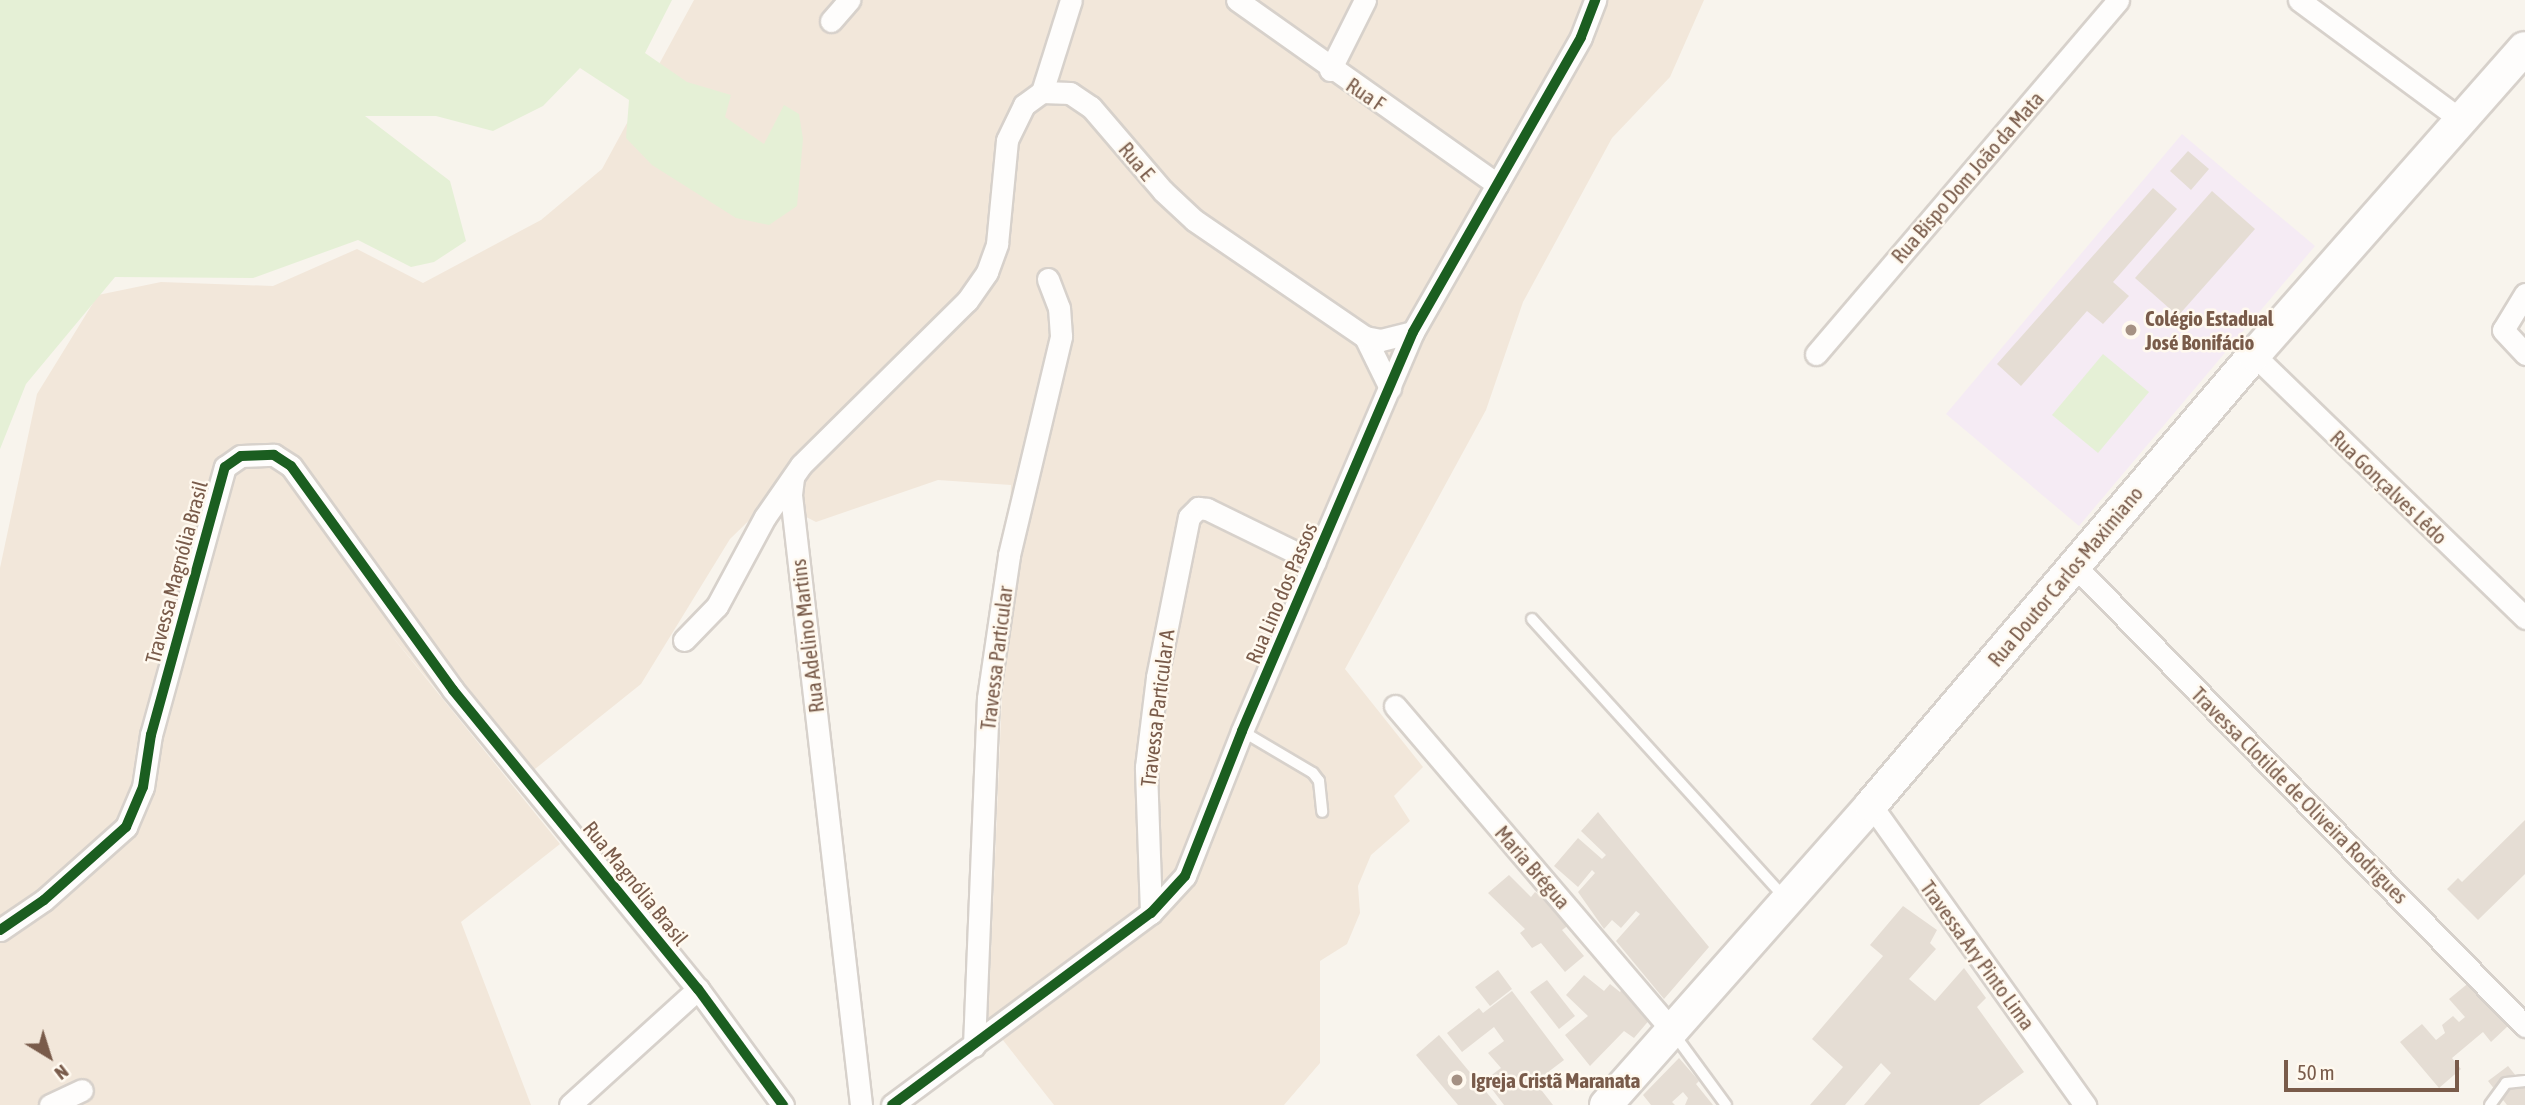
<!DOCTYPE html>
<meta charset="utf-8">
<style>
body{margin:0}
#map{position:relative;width:2525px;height:1105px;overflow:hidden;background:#f8f4ed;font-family:"Asap Condensed",sans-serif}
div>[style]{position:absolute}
.residential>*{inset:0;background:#f2e7da}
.education>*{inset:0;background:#f5ebf4}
.green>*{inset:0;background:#e5f0d6}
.building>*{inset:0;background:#e5ddd4}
.roads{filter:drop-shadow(2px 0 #d7d1cb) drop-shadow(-2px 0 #d7d1cb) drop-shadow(0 2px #d7d1cb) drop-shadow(0 -2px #d7d1cb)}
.service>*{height:10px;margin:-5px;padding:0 5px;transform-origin:5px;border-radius:5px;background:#fefdfc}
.minor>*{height:21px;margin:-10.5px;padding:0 10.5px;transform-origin:10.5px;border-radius:10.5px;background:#fefdfc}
.secondary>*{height:32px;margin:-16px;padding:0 16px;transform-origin:16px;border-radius:16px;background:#fefdfc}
.cycleway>*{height:10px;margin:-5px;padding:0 5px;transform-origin:5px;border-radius:5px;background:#1b5e20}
.dots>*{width:19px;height:19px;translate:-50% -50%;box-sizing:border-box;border:4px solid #fff9ef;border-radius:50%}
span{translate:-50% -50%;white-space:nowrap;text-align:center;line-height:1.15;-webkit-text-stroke:5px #fff9ef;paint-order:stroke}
.street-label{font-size:21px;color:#795b4a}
.poi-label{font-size:21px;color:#795b4a;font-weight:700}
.left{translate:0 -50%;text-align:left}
.north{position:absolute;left:14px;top:1021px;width:70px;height:70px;-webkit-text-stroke:5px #fff9ef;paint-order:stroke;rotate:142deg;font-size:19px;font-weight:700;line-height:28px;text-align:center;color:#795b4a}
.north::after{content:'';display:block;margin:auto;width:24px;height:32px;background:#795b4a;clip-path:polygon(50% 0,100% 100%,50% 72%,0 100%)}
.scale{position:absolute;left:2284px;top:1060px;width:175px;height:32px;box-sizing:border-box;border:4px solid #795b4a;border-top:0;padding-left:9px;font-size:21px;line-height:24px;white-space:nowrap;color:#795b4a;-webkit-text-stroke:5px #fff9ef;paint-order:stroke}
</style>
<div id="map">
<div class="residential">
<i style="clip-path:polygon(694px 0,1704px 0,1670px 77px,1612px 138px,1523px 302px,1486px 410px,1345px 669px,1423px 767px,1394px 796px,1410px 821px,1371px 855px,1358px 886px,1360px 913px,1347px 944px,1320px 961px,1320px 1063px,1284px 1105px,1054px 1105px,988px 1021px,1011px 485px,938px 480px,816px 522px,771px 499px,730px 539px,641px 684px,515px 785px,387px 630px,560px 844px,461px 922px,531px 1105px,0 1105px,0 568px,37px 394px,98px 295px,161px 282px,273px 286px,357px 249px,423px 283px,541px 220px,602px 169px)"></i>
</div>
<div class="education">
<i style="clip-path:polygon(2182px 134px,2315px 246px,2079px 526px,1946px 414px)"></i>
</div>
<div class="green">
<i style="clip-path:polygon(0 0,672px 0,645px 53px,687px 82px,731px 95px,725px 117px,764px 144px,784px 105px,799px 114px,803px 139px,797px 206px,769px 225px,736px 218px,652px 165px,626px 138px,629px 100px,580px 68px,543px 106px,493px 131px,436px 116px,365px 116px,450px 181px,466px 241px,434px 262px,411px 267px,358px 240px,253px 278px,115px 277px,26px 384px,0 449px)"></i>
<i style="clip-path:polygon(2103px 354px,2149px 392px,2098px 453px,2052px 415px)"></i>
</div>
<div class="building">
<i style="clip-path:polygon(2188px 151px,2209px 169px,2191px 190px,2170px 171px)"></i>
<i style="clip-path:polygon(2153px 188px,2177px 209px,2113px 282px,2129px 296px,2103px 324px,2087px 311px,2021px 386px,1997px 364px)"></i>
<i style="clip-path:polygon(2212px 191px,2255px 229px,2178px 316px,2135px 278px)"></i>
<i style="clip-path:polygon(1598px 812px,1709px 947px,1664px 999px,1616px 941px,1640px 914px,1636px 911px,1621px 928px,1612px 920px,1604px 929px,1578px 892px,1595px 873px,1592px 870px,1578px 887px,1554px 866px,1578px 838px,1602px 859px,1606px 855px,1581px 831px)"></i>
<i style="clip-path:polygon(2525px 820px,2525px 874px,2478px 920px,2447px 889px,2458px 878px,2462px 882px)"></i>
<i style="clip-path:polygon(1509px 875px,1531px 897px,1535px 892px,1553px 906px,1569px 925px,1562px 930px,1584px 956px,1565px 972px,1541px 943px,1532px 948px,1520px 933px,1525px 929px,1488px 893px)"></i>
<i style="clip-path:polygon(1903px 906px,1937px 930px,1930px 943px,1936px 949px,1909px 979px,1935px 1001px,1964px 968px,1986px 998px,1977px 1007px,2024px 1072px,1979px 1105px,1864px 1105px,1891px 1073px,1881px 1063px,1845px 1105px,1810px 1105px,1843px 1067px,1812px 1039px,1883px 956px,1870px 945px)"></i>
<i style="clip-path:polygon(1498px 970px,1512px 989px,1490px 1006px,1475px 987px)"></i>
<i style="clip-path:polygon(1584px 975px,1604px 991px,1610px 984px,1620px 992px,1624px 986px,1651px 1018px,1634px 1038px,1624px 1031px,1590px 1066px,1565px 1035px,1588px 1016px,1566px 995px)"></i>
<i style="clip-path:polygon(1547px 980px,1575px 1016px,1559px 1029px,1530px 992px)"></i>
<i style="clip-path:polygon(2471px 981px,2509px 1025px,2491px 1042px,2483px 1032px,2452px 1058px,2461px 1069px,2439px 1088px,2400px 1042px,2422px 1024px,2436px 1040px,2445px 1033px,2442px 1025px,2453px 1016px,2459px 1022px,2465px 1017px,2449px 999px)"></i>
<i style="clip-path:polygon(1512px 991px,1564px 1060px,1535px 1082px,1553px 1105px,1504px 1105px,1485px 1080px,1501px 1068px,1488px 1053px,1504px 1041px,1494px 1027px,1462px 1052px,1447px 1033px,1479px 1008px,1483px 1013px)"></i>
<i style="clip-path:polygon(1439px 1035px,1497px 1105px,1458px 1105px,1416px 1055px)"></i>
<i style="clip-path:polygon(1679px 1058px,1699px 1081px,1696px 1084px,1713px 1105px,1685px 1105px,1688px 1098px,1683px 1092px,1672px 1102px,1675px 1105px,1651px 1105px,1643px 1095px)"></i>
<i style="clip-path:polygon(2508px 1066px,2525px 1087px,2525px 1105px,2507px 1105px,2488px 1081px)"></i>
</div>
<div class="roads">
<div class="service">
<i style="left:1532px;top:619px;width:375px;rotate:47.8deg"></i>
<i style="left:1242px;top:731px;width:82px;rotate:30.6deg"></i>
<i style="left:1313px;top:773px;width:10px;rotate:53deg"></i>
<i style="left:1319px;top:781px;width:31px;rotate:84deg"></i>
<i style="left:1674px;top:1034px;width:88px;rotate:53.8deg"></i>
<i style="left:2490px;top:1105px;width:27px;rotate:-54deg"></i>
<i style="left:2506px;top:1083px;width:19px;rotate:-6deg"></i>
</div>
<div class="minor">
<i style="left:1237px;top:0;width:319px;rotate:35.3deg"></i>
<i style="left:2299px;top:0;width:202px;rotate:36.5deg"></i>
<i style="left:831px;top:21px;width:28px;rotate:-49deg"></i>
<i style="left:1330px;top:70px;width:78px;rotate:-63.4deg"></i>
<i style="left:1042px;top:92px;width:96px;rotate:-72.5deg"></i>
<i style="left:2525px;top:294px;width:42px;rotate:121.4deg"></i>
<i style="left:2503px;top:330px;width:33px;rotate:47deg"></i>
<i style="left:1365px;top:337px;width:57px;rotate:63.9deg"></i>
<i style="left:1816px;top:354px;width:465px;rotate:-49.5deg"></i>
<i style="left:2254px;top:355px;width:378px;rotate:44.1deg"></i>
<i style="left:793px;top:478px;width:17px;rotate:97deg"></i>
<i style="left:791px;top:495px;width:614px;rotate:83.45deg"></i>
<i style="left:2074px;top:565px;width:645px;rotate:45.63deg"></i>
<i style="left:684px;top:640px;width:47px;rotate:-45.9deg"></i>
<i style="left:717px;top:606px;width:101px;rotate:-61.7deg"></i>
<i style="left:765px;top:517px;width:63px;rotate:-55.3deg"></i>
<i style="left:801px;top:465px;width:233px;rotate:-44.7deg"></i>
<i style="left:967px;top:301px;width:35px;rotate:-55deg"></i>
<i style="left:987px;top:272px;width:30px;rotate:-70deg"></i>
<i style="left:997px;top:244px;width:104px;rotate:-84.5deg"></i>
<i style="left:1007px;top:140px;width:39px;rotate:-64deg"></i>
<i style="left:1024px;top:105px;width:22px;rotate:-36deg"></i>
<i style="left:1042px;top:92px;width:28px;rotate:2deg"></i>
<i style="left:1070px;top:93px;width:25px;rotate:34deg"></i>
<i style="left:1091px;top:107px;width:111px;rotate:49.4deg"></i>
<i style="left:1163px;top:191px;width:42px;rotate:43.1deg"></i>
<i style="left:1194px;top:220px;width:207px;rotate:34.4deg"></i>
<i style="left:1365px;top:337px;width:16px;rotate:11deg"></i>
<i style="left:1381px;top:340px;width:33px;rotate:-14deg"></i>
<i style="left:1395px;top:706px;width:423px;rotate:49.5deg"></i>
<i style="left:1871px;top:805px;width:369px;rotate:54.5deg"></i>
<i style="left:1151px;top:913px;width:146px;rotate:-92deg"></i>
<i style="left:1146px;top:767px;width:91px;rotate:-83deg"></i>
<i style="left:1157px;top:677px;width:163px;rotate:-78.7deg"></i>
<i style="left:1189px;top:517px;width:13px;rotate:-45deg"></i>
<i style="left:1198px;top:508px;width:9px;rotate:6deg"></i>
<i style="left:1207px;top:509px;width:120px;rotate:26.1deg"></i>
<i style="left:0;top:930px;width:53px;rotate:-34.3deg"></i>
<i style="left:44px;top:900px;width:110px;rotate:-41.7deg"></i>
<i style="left:126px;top:827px;width:43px;rotate:-67deg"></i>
<i style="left:143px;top:787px;width:53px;rotate:-81.3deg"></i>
<i style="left:151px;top:735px;width:278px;rotate:-74.6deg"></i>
<i style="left:225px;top:467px;width:19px;rotate:-35deg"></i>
<i style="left:241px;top:456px;width:33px;rotate:-2deg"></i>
<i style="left:274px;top:455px;width:20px;rotate:33deg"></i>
<i style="left:291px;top:466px;width:276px;rotate:54.1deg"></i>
<i style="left:453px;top:690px;width:387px;rotate:50.7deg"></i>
<i style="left:698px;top:989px;width:144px;rotate:53.8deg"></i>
<i style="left:974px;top:1046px;width:348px;rotate:-87.7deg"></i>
<i style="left:988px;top:698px;width:145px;rotate:-81.6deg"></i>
<i style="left:1009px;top:555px;width:225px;rotate:-76.6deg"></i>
<i style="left:1061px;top:336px;width:28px;rotate:-94deg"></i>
<i style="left:1059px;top:308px;width:31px;rotate:-111deg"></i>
<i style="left:50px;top:1105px;width:35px;rotate:-25deg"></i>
<i style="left:570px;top:1105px;width:173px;rotate:-42.2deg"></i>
<i style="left:892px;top:1105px;width:322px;rotate:-36.6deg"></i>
<i style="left:1151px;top:913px;width:50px;rotate:-47.4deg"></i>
<i style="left:1185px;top:876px;width:156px;rotate:-68.5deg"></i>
<i style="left:1242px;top:731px;width:434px;rotate:-66.8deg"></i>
<i style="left:1413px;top:332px;width:339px;rotate:-60.3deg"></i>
<i style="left:1581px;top:37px;width:40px;rotate:-69deg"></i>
</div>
<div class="secondary">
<i style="left:1606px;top:1105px;width:400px;rotate:-48.5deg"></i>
<i style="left:1871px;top:805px;width:591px;rotate:-49.6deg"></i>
<i style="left:2254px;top:355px;width:409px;rotate:-48.6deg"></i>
</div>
</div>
<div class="cycleway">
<i style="left:0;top:930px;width:53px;rotate:-34.3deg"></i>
<i style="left:44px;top:900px;width:110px;rotate:-41.7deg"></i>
<i style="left:126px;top:827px;width:43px;rotate:-67deg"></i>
<i style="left:143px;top:787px;width:53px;rotate:-81.3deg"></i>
<i style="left:151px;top:735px;width:278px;rotate:-74.6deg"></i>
<i style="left:225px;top:467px;width:19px;rotate:-35deg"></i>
<i style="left:241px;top:456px;width:33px;rotate:-2deg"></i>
<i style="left:274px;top:455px;width:20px;rotate:33deg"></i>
<i style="left:291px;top:466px;width:276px;rotate:54.1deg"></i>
<i style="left:453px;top:690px;width:387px;rotate:50.7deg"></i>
<i style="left:698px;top:989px;width:144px;rotate:53.8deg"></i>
<i style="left:892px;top:1105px;width:322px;rotate:-36.6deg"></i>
<i style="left:1151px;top:913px;width:50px;rotate:-47.4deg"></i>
<i style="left:1185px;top:876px;width:156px;rotate:-68.5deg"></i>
<i style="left:1242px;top:731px;width:434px;rotate:-66.8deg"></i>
<i style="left:1413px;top:332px;width:339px;rotate:-60.3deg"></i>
<i style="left:1581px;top:37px;width:40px;rotate:-69deg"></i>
</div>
<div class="dots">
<i style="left:2131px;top:330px;background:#a59183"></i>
<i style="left:1457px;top:1080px;background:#a59183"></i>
</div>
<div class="street-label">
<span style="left:1366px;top:94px;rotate:34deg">Rua F</span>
<span style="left:1137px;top:161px;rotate:50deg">Rua E</span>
<span style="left:1967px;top:177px;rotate:-49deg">Rua Bispo Dom João da Mata</span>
<span style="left:2389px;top:487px;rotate:44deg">Rua Gonçalves Lêdo</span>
<span style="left:176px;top:572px;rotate:-75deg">Travessa Magnólia Brasil</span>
<span style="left:2065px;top:576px;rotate:-50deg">Rua Doutor Carlos Maximiano</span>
<span style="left:1281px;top:593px;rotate:-67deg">Rua Lino dos Passos</span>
<span style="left:807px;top:636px;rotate:-97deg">Rua Adelino Martins</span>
<span style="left:996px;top:658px;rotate:-83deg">Travessa Particular</span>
<span style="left:1157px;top:708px;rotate:-83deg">Travessa Particular A</span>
<span style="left:2300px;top:795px;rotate:45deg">Travessa Clotilde de Oliveira Rodrigues</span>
<span style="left:1533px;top:867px;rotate:49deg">Maria Brégua</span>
<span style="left:636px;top:883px;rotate:51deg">Rua Magnólia Brasil</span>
<span style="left:1978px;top:955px;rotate:54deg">Travessa Ary Pinto Lima</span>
</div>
<div class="poi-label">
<span class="left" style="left:2145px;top:330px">Colégio Estadual<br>José Bonifácio</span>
<span class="left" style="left:1471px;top:1080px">Igreja Cristã Maranata</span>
</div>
<div class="north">N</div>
<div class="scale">50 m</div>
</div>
